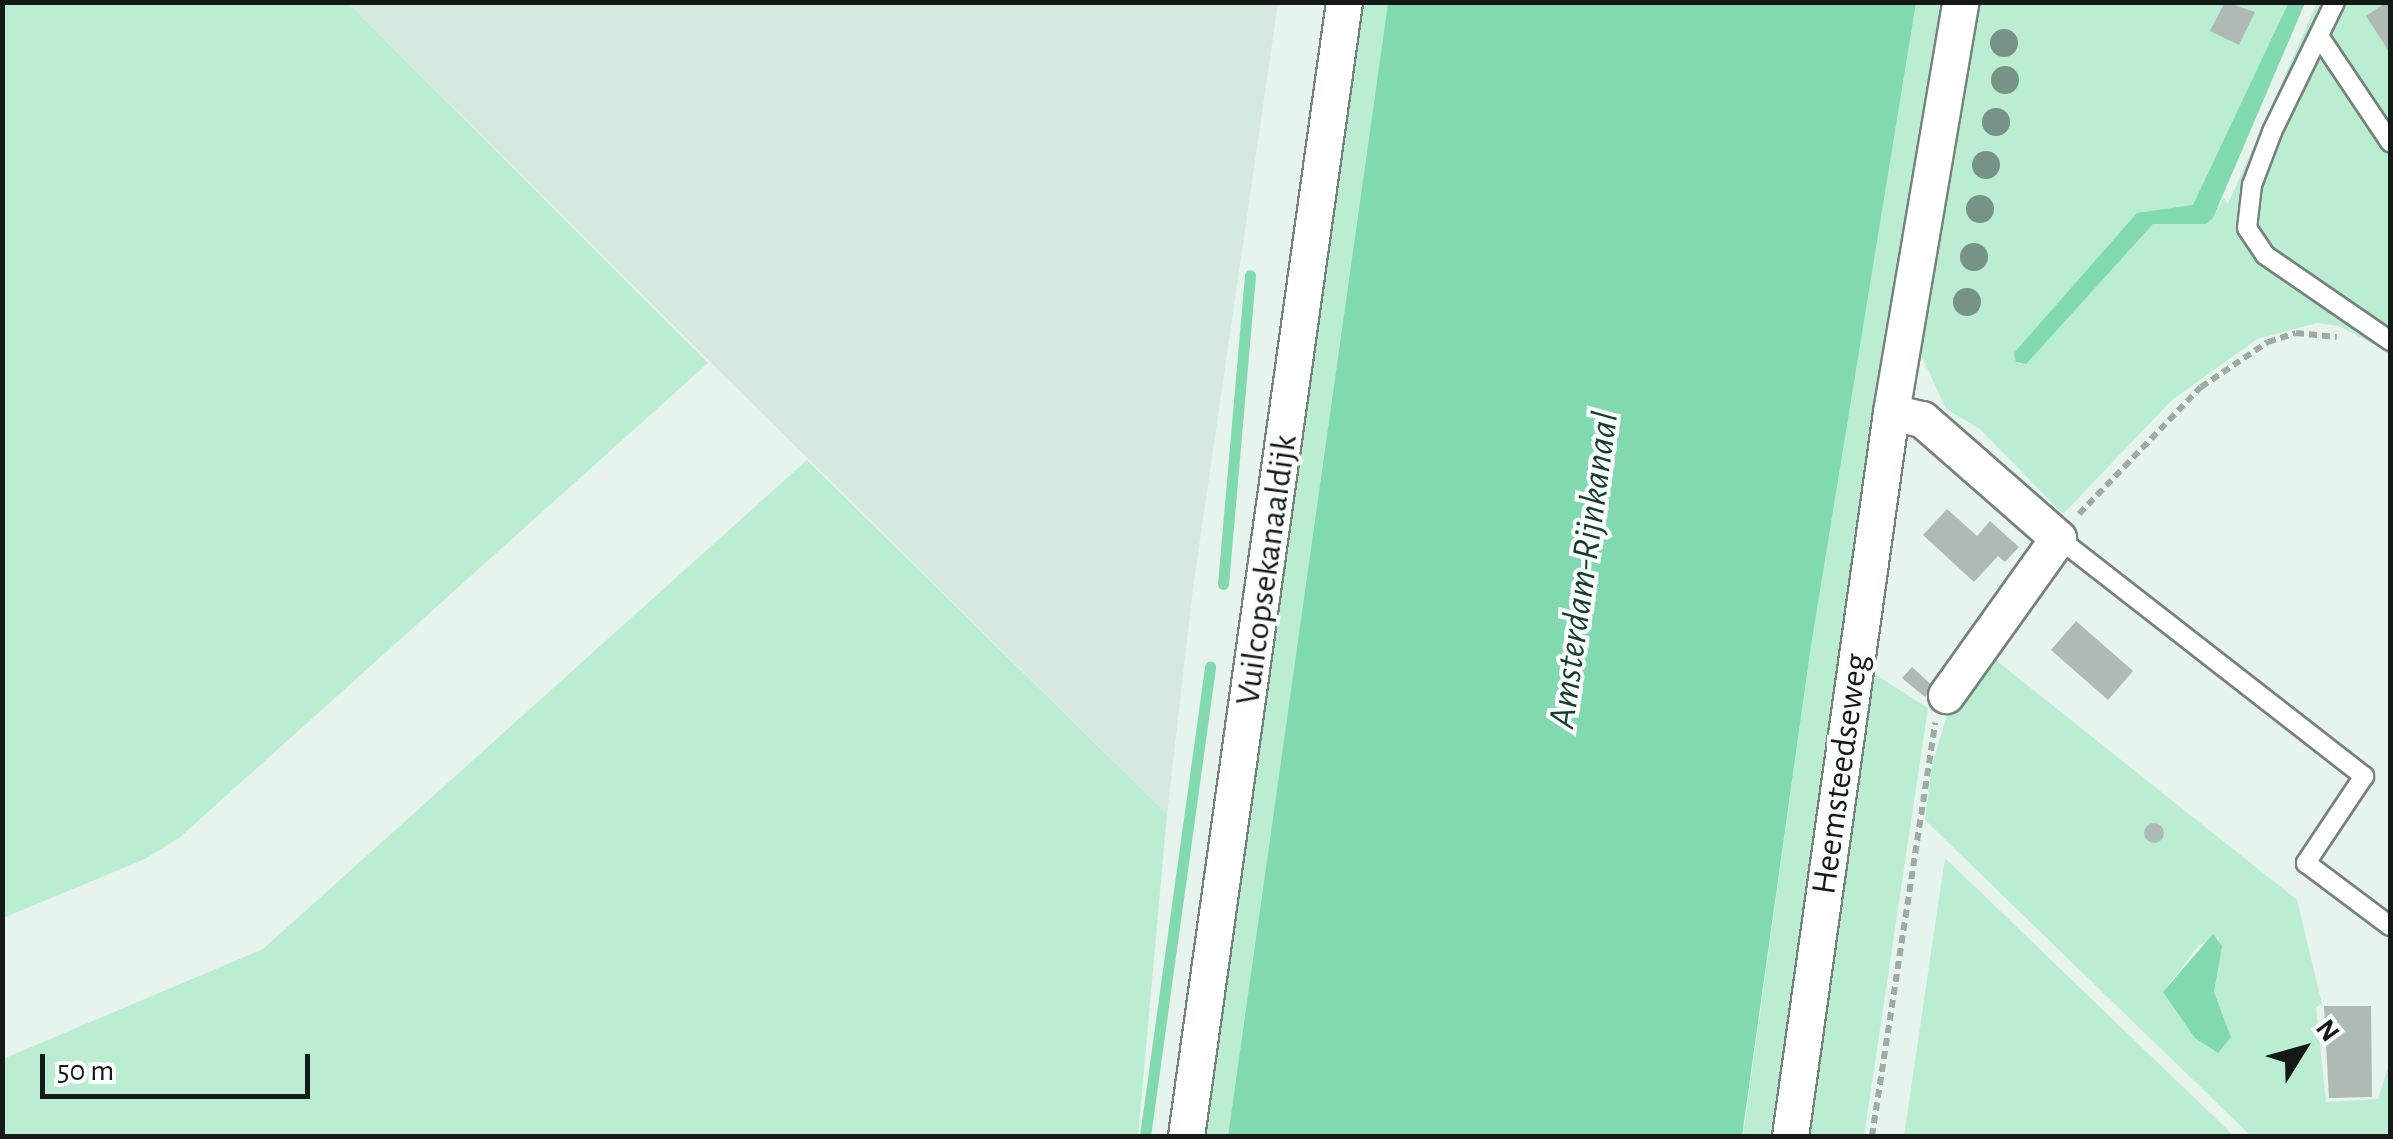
<!DOCTYPE html>
<style>
body{margin:0}
#map{position:relative;width:2393px;height:1139px;overflow:hidden;background:#e7f3ed;font-family:"Alegreya Sans",sans-serif}
div>[style]{position:absolute}
.built>*{inset:0;background:#d5e9de}
.green>*{inset:0;background:#baedd2}
.water>*{inset:0;background:#81d9af}
.stream>*{height:11px;margin:-5.5px;padding:0 5.5px;transform-origin:5.5px;border-radius:5.5px;background:#81d9af}
.building>*{inset:0;background:#aebab3}
.round{border-radius:50%}
.path>*{height:6px;margin-top:-3px;transform-origin:0;background:repeating-linear-gradient(90deg,#a0aaa5 0 8px,transparent 0 13px)}
.roads{filter:drop-shadow(2px 0 #77827c) drop-shadow(-2px 0 #77827c) drop-shadow(0 2px #77827c) drop-shadow(0 -2px #77827c)}
.lane>*{height:18px;margin:-9px;padding:0 9px;transform-origin:9px;border-radius:9px;background:#fff}
.street>*{height:35px;margin:-17.5px;padding:0 17.5px;transform-origin:17.5px;border-radius:17.5px;background:#fff}
.trees>*{width:28px;height:28px;margin:-14px;border-radius:50%;background:#779286}
span{translate:-50% -50%;white-space:nowrap;text-align:center;line-height:1.15;-webkit-text-stroke:8px #fafefc;paint-order:stroke}
.street-label{font-size:35px;color:#141816}
.water-label{font-size:38px;color:#173e2d;font-style:italic}
.frame{position:absolute;inset:0;border:5px solid #141816;pointer-events:none}
.north{position:absolute;left:2253px;top:999px;width:100px;height:100px;-webkit-text-stroke:8px #fafefc;paint-order:stroke;rotate:53deg;font-size:28px;font-weight:700;line-height:40px;text-align:center;color:#141816}
.north::after{content:'';display:block;margin:auto;width:35px;height:45px;background:#141816;clip-path:polygon(50% 0,100% 100%,50% 72%,0 100%)}
.scale{position:absolute;left:40px;top:1054px;width:270px;height:45px;box-sizing:border-box;border:5px solid #141816;border-top:0;padding-left:12px;font-size:30px;line-height:35px;white-space:nowrap;color:#141816;-webkit-text-stroke:8px #fafefc;paint-order:stroke}
</style>
<div id="map">
<div class="built">
<i style="clip-path:polygon(348px 3px,1278px 3px,1193px 588px,1167px 814px)"></i>
</div>
<div class="green">
<i style="clip-path:polygon(3px 2px,348px 3px,708px 363px,179px 838px,145px 859px,3px 918px)"></i>
<i style="clip-path:polygon(1359px 3px,1388px 3px,1228px 1136px,1198px 1136px)"></i>
<i style="clip-path:polygon(1916px 3px,1947px 3px,1774px 1136px,1743px 1136px,1811px 646px)"></i>
<i style="clip-path:polygon(1975px 3px,2298px 3px,2192px 215px,2149px 216px,2016px 362px,2021px 364px,2153px 224px,2213px 217px,2224px 198px,2228px 204px,2317px 3px,2390px 3px,2390px 353px,2339px 326px,2317px 323px,2257px 339px,2172px 400px,2063px 514px,1980px 429px,1946px 409px,1918px 348px)"></i>
<i style="clip-path:polygon(807px 460px,1167px 814px,1138px 1136px,3px 1136px,3px 1059px,263px 949px)"></i>
<i style="clip-path:polygon(evenodd,1993px 658px,2297px 900px,2322px 1004px,2316px 1007px,2326px 1102px,2378px 1099px,2390px 1061px,2390px 1136px,2251px 1136px,1925px 820px,1932px 765px,1948px 712px,1978px 662px,1993px 658px,2219px 936px,2214px 992px,2231px 1037px,2163px 992px,2199px 945px,2219px 936px)"></i>
<i style="clip-path:polygon(1868px 670px,1928px 708px,1864px 1136px,1803px 1136px)"></i>
<i style="clip-path:polygon(1945px 858px,2234px 1136px,1904px 1136px)"></i>
</div>
<div class="water">
<i style="clip-path:polygon(2289px 2px,2305px 3px,2213px 218px,2206px 224px,2153px 224px,2026px 364px,2016px 362px,2014px 353px,2137px 213px,2193px 205px)"></i>
<i style="clip-path:polygon(1388px 3px,1916px 3px,1811px 646px,1742px 1136px,1228px 1136px)"></i>
<i style="clip-path:polygon(2213px 934px,2222px 946px,2214px 992px,2231px 1037px,2218px 1053px,2195px 1038px,2163px 992px)"></i>
</div>
<div class="stream">
<i style="left:1223px;top:584px;width:310px;rotate:-85deg"></i>
<i style="left:1145px;top:1136px;width:474px;rotate:-82.1deg"></i>
</div>
<div class="building">
<i style="clip-path:polygon(2225px 2px,2255px 12px,2239px 45px,2210px 31px)"></i>
<i style="clip-path:polygon(2387px 2px,2390px 2px,2390px 53px,2366px 16px)"></i>
<i style="clip-path:polygon(1947px 509px,1977px 536px,1990px 521px,2019px 547px,2005px 562px,1998px 556px,1974px 582px,1923px 535px)"></i>
<i style="clip-path:polygon(2076px 621px,2133px 671px,2108px 700px,2051px 650px)"></i>
<i style="clip-path:polygon(1912px 667px,1934px 687px,1925px 697px,1902px 678px)"></i>
<i class="round" style="left:2144px;top:823px;width:20px;height:20px"></i>
<i style="clip-path:polygon(2324px 1006px,2371px 1006px,2372px 1097px,2329px 1098px)"></i>
</div>
<div class="path">
<i style="left:2079px;top:514px;width:176px;rotate:-46.2deg"></i>
<i style="left:2201px;top:387px;width:81px;rotate:-33.9deg"></i>
<i style="left:2268px;top:342px;width:29px;rotate:-18deg"></i>
<i style="left:2296px;top:333px;width:41px;rotate:5.6deg"></i>
<i style="left:1872px;top:1136px;width:418px;rotate:-81.3deg"></i>
</div>
<div class="roads">
<div class="lane">
<i style="left:2335px;top:2px;width:144px;rotate:115.9deg"></i>
<i style="left:2272px;top:132px;width:57px;rotate:110.7deg"></i>
<i style="left:2252px;top:185px;width:43px;rotate:96.6deg"></i>
<i style="left:2247px;top:228px;width:32px;rotate:56deg"></i>
<i style="left:2265px;top:255px;width:152px;rotate:34.5deg"></i>
<i style="left:2319px;top:36px;width:128px;rotate:56.2deg"></i>
<i style="left:2058px;top:538px;width:388px;rotate:37.9deg"></i>
<i style="left:2364px;top:776px;width:105px;rotate:123.7deg"></i>
<i style="left:2306px;top:863px;width:105px;rotate:36.9deg"></i>
</div>
<div class="street">
<i style="left:1891px;top:412px;width:32px;rotate:13deg"></i>
<i style="left:1922px;top:419px;width:181px;rotate:41.2deg"></i>
<i style="left:2058px;top:538px;width:193px;rotate:125.5deg"></i>
<i style="left:1186px;top:1136px;width:1145px;rotate:-82.07deg"></i>
<i style="left:1790px;top:1136px;width:731px;rotate:-82.06deg"></i>
<i style="left:1891px;top:412px;width:416px;rotate:-80.4deg"></i>
</div>
</div>
<div class="trees">
<i style="left:2004px;top:43px"></i>
<i style="left:2005px;top:80px"></i>
<i style="left:1996px;top:122px"></i>
<i style="left:1986px;top:165px"></i>
<i style="left:1980px;top:209px"></i>
<i style="left:1974px;top:257px"></i>
<i style="left:1967px;top:302px"></i>
</div>
<div class="street-label">
<span style="left:1267px;top:570px;rotate:-82deg">Vuilcopsekanaaldijk</span>
<span style="left:1841px;top:774px;rotate:-82deg">Heemsteedseweg</span>
</div>
<div class="water-label">
<span style="left:1585px;top:570px;rotate:-82deg">Amsterdam-Rijnkanaal</span>
</div>
<div class="frame"></div>
<div class="north">N</div>
<div class="scale">50 m</div>
</div>
